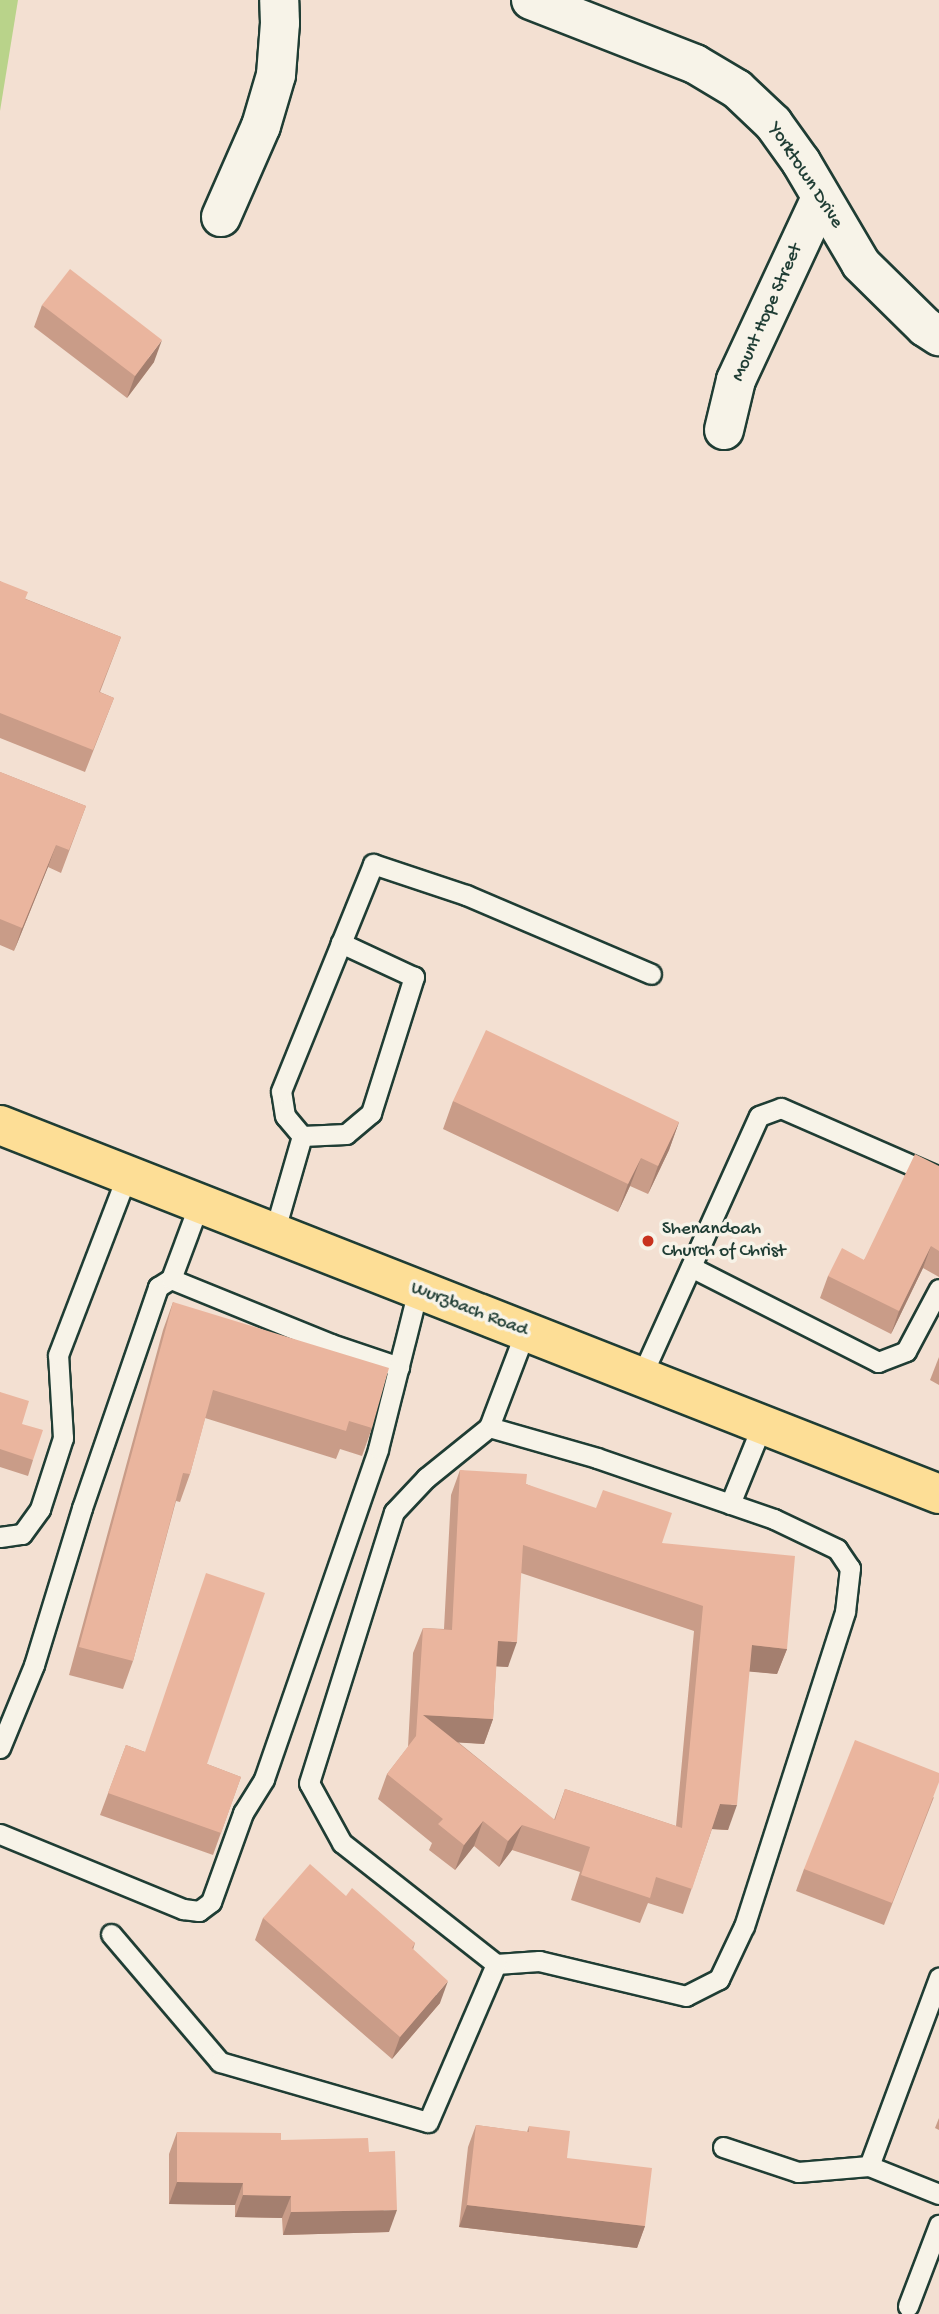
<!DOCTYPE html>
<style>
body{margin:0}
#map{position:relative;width:939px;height:2314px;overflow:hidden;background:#f3e0d2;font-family:"Gochi Hand",sans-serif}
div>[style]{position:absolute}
.green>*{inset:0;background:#b9d38a}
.roads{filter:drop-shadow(2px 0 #1f3d34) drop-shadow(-2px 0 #1f3d34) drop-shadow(0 2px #1f3d34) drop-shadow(0 -2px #1f3d34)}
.service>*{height:19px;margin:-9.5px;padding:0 9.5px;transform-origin:9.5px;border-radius:9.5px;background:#f7f3e8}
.minor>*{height:38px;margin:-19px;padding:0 19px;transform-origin:19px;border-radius:19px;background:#f7f3e8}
.primary>*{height:38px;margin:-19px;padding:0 19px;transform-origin:19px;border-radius:19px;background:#fdde96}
.wall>*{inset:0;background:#c99c88}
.shaded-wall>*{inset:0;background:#a47f6f}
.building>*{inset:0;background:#eab59e}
.dots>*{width:19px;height:19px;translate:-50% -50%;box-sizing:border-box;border:4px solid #f7f3e8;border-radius:50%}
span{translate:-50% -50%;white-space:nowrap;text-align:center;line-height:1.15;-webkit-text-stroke:7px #f7f3e8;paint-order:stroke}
.street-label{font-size:19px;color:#1f3d34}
.poi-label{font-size:19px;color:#1f3d34}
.left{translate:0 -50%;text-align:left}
</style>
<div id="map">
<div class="green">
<i style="clip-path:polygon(0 0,18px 0,0 111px)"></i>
</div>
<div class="roads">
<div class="service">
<i style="left:302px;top:1136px;width:44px;rotate:-2.6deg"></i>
<i style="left:346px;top:1134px;width:33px;rotate:-40deg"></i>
<i style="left:371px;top:1113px;width:143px;rotate:-72.5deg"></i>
<i style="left:414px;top:977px;width:81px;rotate:-155deg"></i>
<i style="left:274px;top:1233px;width:101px;rotate:-73.9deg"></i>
<i style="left:302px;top:1136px;width:26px;rotate:-130deg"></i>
<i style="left:285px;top:1116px;width:25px;rotate:-99deg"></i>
<i style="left:281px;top:1091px;width:245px;rotate:-67.9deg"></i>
<i style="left:373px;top:864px;width:98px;rotate:18.4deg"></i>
<i style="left:466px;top:895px;width:201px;rotate:23.1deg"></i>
<i style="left:691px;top:1267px;width:210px;rotate:26.9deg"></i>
<i style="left:878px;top:1362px;width:30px;rotate:-21deg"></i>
<i style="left:906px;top:1351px;width:70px;rotate:-62deg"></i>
<i style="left:171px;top:1279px;width:173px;rotate:22.1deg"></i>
<i style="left:331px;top:1344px;width:72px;rotate:18.7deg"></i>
<i style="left:641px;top:1377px;width:286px;rotate:-65.7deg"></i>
<i style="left:759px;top:1116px;width:23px;rotate:-20deg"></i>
<i style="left:781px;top:1108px;width:172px;rotate:23.6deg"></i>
<i style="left:489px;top:1427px;width:112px;rotate:16deg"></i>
<i style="left:597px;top:1458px;width:187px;rotate:19deg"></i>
<i style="left:774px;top:1519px;width:70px;rotate:25.5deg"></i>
<i style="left:837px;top:1549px;width:23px;rotate:56deg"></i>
<i style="left:850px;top:1568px;width:44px;rotate:96.5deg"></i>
<i style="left:845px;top:1612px;width:330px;rotate:107.8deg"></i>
<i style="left:744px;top:1926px;width:59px;rotate:115.3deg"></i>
<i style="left:719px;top:1979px;width:37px;rotate:153deg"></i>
<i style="left:686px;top:1996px;width:151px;rotate:-166.6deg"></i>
<i style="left:539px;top:1961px;width:43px;rotate:176deg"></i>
<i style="left:730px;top:1504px;width:85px;rotate:-67.9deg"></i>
<i style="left:0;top:1537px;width:22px;rotate:-8deg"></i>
<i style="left:22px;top:1534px;width:31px;rotate:-54deg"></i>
<i style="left:40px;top:1509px;width:75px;rotate:-72.1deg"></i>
<i style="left:63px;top:1438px;width:83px;rotate:-93.4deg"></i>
<i style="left:58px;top:1355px;width:193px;rotate:-69deg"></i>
<i style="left:0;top:1748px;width:90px;rotate:-67.7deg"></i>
<i style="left:34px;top:1665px;width:164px;rotate:-73deg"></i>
<i style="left:82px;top:1508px;width:234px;rotate:-71deg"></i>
<i style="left:158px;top:1287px;width:15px;rotate:-32deg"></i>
<i style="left:171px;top:1279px;width:80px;rotate:-69.5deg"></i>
<i style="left:0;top:1834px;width:198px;rotate:22.3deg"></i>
<i style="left:183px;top:1909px;width:16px;rotate:7deg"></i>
<i style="left:199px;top:1911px;width:15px;rotate:-37deg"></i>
<i style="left:211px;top:1902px;width:95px;rotate:-70.2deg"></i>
<i style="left:243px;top:1813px;width:40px;rotate:-58deg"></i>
<i style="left:264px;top:1779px;width:349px;rotate:-70.9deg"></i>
<i style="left:378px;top:1449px;width:164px;rotate:-75.9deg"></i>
<i style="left:111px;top:1934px;width:168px;rotate:49.6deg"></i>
<i style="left:220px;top:2062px;width:216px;rotate:16.1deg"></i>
<i style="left:428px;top:2122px;width:172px;rotate:-66.7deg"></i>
<i style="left:496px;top:1964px;width:196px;rotate:-141.8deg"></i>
<i style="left:342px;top:1843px;width:68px;rotate:-118.8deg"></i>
<i style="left:309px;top:1783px;width:284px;rotate:-72.6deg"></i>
<i style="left:394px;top:1512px;width:47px;rotate:-46.7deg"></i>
<i style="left:426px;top:1478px;width:81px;rotate:-39deg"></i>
<i style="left:489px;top:1427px;width:102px;rotate:-69.2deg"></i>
<i style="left:723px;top:2147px;width:79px;rotate:18.4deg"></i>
<i style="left:798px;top:2172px;width:71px;rotate:-4.8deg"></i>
<i style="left:869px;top:2166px;width:75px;rotate:21.8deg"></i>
<i style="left:869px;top:2166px;width:201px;rotate:-69.6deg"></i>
<i style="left:908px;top:2306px;width:87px;rotate:-69.1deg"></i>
</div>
<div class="minor">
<i style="left:531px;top:0;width:176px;rotate:21.3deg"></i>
<i style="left:695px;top:64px;width:49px;rotate:30.8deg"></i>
<i style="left:737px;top:89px;width:50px;rotate:43.4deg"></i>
<i style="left:773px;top:123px;width:48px;rotate:54.3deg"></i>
<i style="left:801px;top:162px;width:118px;rotate:59.5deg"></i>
<i style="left:861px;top:264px;width:90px;rotate:44.5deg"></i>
<i style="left:925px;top:327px;width:17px;rotate:33deg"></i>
<i style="left:221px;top:217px;width:99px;rotate:-66.3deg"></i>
<i style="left:261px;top:126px;width:53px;rotate:-73.6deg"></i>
<i style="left:276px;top:75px;width:52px;rotate:-85.6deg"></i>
<i style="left:280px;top:23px;width:23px;rotate:-92deg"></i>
<i style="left:724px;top:430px;width:51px;rotate:-76.5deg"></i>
<i style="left:736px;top:380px;width:201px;rotate:-65deg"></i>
</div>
<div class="primary">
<i style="left:0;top:1125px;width:1009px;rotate:21.45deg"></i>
</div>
</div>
<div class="wall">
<i style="clip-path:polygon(42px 305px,154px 362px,127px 398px,34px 327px)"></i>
<i style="clip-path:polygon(0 581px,26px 599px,121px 637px,100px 692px,114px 698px,85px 772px,0 738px)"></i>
<i style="clip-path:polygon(0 772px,86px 806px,61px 873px,48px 867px,14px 951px,0 945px)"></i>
<i style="clip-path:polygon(453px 1101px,679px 1122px,669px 1150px,648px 1194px,630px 1186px,618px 1212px,443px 1129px)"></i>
<i style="clip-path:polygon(939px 1166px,939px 1277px,923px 1268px,891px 1334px,820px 1298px,828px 1276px,864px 1260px)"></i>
<i style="clip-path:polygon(173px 1302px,372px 1428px,362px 1456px,340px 1449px,336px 1459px,205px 1418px,190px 1474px,180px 1502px,176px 1501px,133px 1661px,123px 1689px,69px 1675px,163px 1330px)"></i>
<i style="clip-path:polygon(939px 1357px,939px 1385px,930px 1380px)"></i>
<i style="clip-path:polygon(0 1392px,33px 1460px,28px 1476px,0 1467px)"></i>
<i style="clip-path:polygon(evenodd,460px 1470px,526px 1484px,662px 1543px,787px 1649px,777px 1674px,749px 1671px,728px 1830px,712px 1829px,683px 1914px,648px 1903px,640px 1923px,571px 1900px,580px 1872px,512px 1850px,499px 1867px,474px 1846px,455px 1870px,429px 1850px,432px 1843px,378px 1799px,387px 1774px,408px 1747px,413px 1653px,423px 1628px,444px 1629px,451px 1495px,460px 1470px,521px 1573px,694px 1631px,676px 1826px,565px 1789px,554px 1820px,458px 1742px,484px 1744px,493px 1719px,496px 1666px,508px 1667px,521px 1573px)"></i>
<i style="clip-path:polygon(126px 1745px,145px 1752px,207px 1764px,241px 1777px,213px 1855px,100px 1815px)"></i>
<i style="clip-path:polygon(934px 1797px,884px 1925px,796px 1891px,804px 1869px)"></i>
<i style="clip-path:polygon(346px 1896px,415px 1943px,413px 1950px,440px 2003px,392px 2059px,255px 1940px,263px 1918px)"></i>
<i style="clip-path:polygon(939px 2118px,939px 2130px,935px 2128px)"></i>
<i style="clip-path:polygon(476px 2125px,527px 2132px,529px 2126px,645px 2226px,637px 2248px,459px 2227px,468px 2147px)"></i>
<i style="clip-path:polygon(177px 2132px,369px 2152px,389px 2232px,283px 2235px,282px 2218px,235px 2217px,235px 2205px,169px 2204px,169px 2154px)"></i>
</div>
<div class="shaded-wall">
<i style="clip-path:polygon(162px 340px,154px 362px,127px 398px,135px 376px)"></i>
<i style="clip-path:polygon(56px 845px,48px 867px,14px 951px,22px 928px)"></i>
<i style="clip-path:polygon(679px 1122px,669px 1150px,648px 1194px,658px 1166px)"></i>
<i style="clip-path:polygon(641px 1158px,630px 1186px,618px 1212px,628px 1184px)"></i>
<i style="clip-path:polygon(931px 1246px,923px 1268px,891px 1334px,899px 1311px)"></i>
<i style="clip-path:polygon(498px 1641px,517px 1642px,508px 1667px,489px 1666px)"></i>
<i style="clip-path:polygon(752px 1645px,787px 1649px,777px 1674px,743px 1671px)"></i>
<i style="clip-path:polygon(423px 1715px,493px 1719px,484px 1744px,415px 1740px)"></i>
<i style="clip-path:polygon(720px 1804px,737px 1805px,728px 1830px,711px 1829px)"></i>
<i style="clip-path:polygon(483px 1821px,474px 1846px,455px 1870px,464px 1845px)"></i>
<i style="clip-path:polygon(522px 1825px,512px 1850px,499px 1867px,508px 1841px)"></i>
<i style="clip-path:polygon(448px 1981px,440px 2003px,392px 2059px,400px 2037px)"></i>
<i style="clip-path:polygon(177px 2182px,243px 2183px,235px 2205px,169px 2204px)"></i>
<i style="clip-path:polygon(243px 2195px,291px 2196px,282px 2218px,235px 2217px)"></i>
<i style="clip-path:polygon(467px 2205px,645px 2226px,637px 2248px,459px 2227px)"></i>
<i style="clip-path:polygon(397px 2210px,389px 2232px,283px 2235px,291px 2212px)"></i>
</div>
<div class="building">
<i style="clip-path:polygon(70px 269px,162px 340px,135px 376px,42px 305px)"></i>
<i style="clip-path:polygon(0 581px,28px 592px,25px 599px,121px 637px,99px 692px,114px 698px,93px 750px,0 713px)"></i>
<i style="clip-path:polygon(0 772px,86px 806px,69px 850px,56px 845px,22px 928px,0 919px)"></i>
<i style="clip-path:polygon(486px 1030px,679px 1122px,658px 1166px,641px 1158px,628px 1184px,453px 1101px)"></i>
<i style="clip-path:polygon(915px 1154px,939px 1166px,939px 1251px,931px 1246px,899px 1311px,828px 1276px,842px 1248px,864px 1260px)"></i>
<i style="clip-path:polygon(173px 1302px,389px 1368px,372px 1428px,349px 1421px,346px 1431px,213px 1390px,190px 1474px,183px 1473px,133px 1661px,79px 1647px)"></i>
<i style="clip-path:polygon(0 1392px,29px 1401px,22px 1424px,43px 1430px,33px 1460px,0 1449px)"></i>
<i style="clip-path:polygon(evenodd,460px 1470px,527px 1474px,526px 1484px,596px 1508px,603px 1490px,672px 1513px,662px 1543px,795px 1556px,787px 1649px,752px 1645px,737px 1805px,720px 1804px,692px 1889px,656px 1877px,650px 1898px,581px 1875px,590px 1847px,522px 1825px,508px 1841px,483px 1821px,464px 1845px,438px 1824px,443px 1819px,387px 1774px,416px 1736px,423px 1628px,452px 1630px,460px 1470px,523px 1545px,703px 1606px,682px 1828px,565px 1789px,555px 1820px,423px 1715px,493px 1719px,498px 1641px,517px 1642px,523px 1545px)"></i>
<i style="clip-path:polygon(206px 1573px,265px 1593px,207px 1764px,241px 1777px,221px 1833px,108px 1793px,126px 1745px,145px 1752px)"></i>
<i style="clip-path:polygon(855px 1740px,939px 1773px,939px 1782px,892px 1903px,804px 1869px)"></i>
<i style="clip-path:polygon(310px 1864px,346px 1896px,352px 1888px,415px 1943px,412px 1948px,448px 1981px,400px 2037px,263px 1918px)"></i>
<i style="clip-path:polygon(476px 2125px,529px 2132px,529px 2126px,570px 2131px,567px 2158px,652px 2168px,645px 2226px,467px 2205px)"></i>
<i style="clip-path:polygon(177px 2132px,281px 2133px,281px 2140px,368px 2138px,369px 2152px,395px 2151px,397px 2210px,291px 2212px,291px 2196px,243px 2195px,243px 2183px,177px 2182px)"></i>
</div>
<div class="dots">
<i style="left:648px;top:1241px;background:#c8321e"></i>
</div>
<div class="street-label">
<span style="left:805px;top:176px;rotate:57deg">Yorktown Drive</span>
<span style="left:768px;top:313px;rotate:-66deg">Mount Hope Street</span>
<span style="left:469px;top:1310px;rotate:21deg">Wurzbach Road</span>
</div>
<div class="poi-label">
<span class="left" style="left:662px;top:1241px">Shenandoah<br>Church of Christ</span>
</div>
</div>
